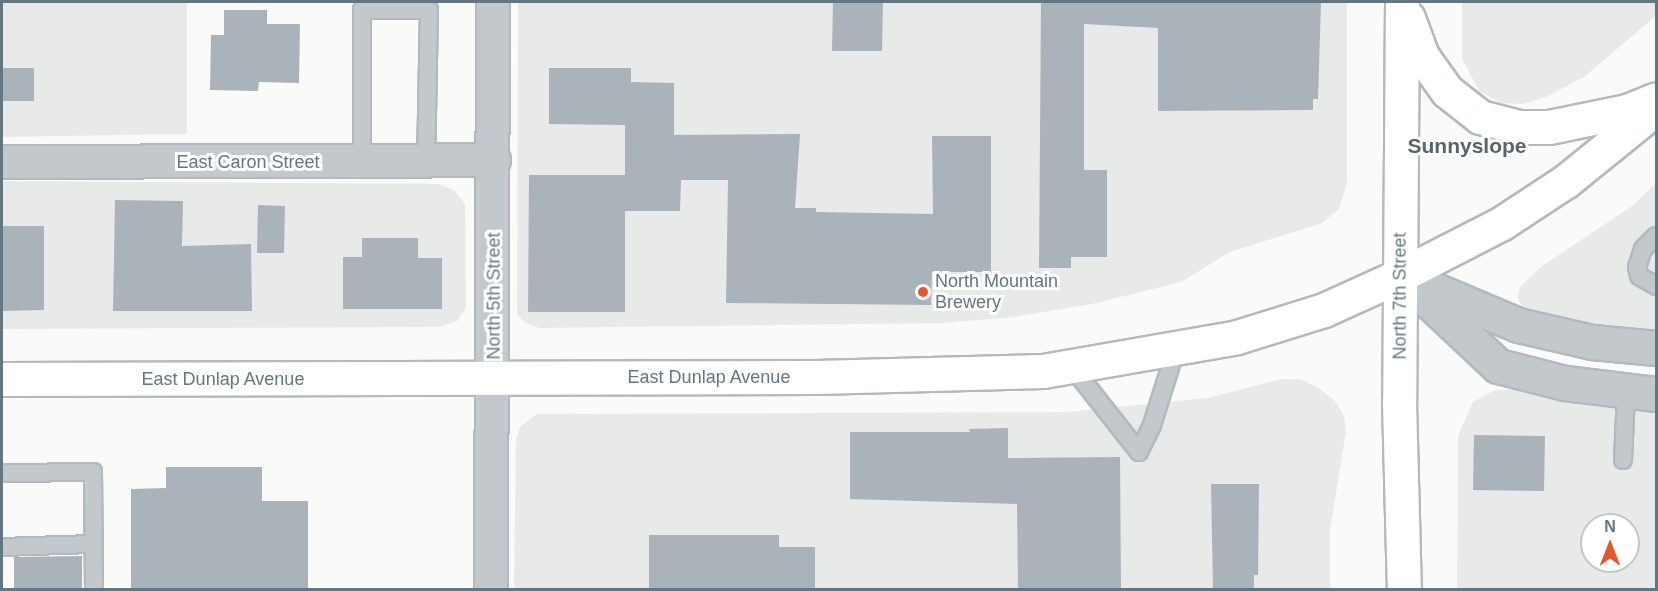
<!DOCTYPE html>
<style>
body{margin:0}
#map{position:relative;width:1658px;height:591px;overflow:hidden;background:#fafaf8;font-family:Arial,sans-serif}
div>[style]{position:absolute}
.built>*{inset:0;background:#e8e9e9}
.building>*{inset:0;background:#aab3b9}
.path>*{height:4px;margin-top:-2px;transform-origin:0;background:repeating-linear-gradient(90deg,#bbbfc2 0 3px,transparent 0 6px)}
.roads{filter:drop-shadow(2px 0 #b3babf) drop-shadow(-2px 0 #b3babf) drop-shadow(0 2px #b3babf) drop-shadow(0 -2px #b3babf)}
.service>*{height:16px;margin:-8px;padding:0 8px;transform-origin:8px;border-radius:8px;background:#c3c8cc}
.minor>*{height:32px;margin:-16px;padding:0 16px;transform-origin:16px;border-radius:16px;background:#c3c8cc}
.tertiary>*{height:33px;margin:-16.5px;padding:0 16.5px;transform-origin:16.5px;border-radius:16.5px;background:#c3c8cc}
.secondary>*{height:33px;margin:-16.5px;padding:0 16.5px;transform-origin:16.5px;border-radius:16.5px;background:#fff}
.primary>*{height:33px;margin:-16.5px;padding:0 16.5px;transform-origin:16.5px;border-radius:16.5px;background:#fff}
.dots>*{width:16px;height:16px;translate:-50% -50%;box-sizing:border-box;border:3px solid #fff;border-radius:50%}
span{translate:-50% -50%;white-space:nowrap;text-align:center;line-height:1.15;-webkit-text-stroke:6px #fff;paint-order:stroke}
.street-label{font-size:18px;color:#657683}
.poi-label{font-size:18px;color:#657683}
.left{translate:0 -50%;text-align:left}
.quarter-label{font-size:21px;color:#57646e;font-weight:700}
.frame{position:absolute;inset:0;border:3px solid #657683;pointer-events:none}
.north{position:absolute;left:1580px;top:513px;width:60px;height:60px;box-sizing:border-box;background:#fff;border:2px solid #c1c8cd;border-radius:50%;rotate:0deg;font-size:16px;font-weight:700;line-height:24px;text-align:center;color:#657683}
.north::after{content:'';display:block;margin:auto;width:21px;height:27px;background:#e4572e;clip-path:polygon(50% 0,100% 100%,50% 72%,0 100%)}
</style>
<div id="map">
<div class="built">
<i style="clip-path:polygon(2px 2px,187px 2px,187px 134px,2px 137px)"></i>
<i style="clip-path:polygon(518px 2px,1347px 2px,1347px 183px,1339px 209px,1322px 223px,1230px 252px,1181px 282px,1092px 304px,1013px 317px,942px 323px,539px 328px,524px 322px,517px 314px)"></i>
<i style="clip-path:polygon(1462px 2px,1656px 2px,1656px 16px,1584px 77px,1546px 97px,1522px 104px,1501px 103px,1479px 91px,1462px 58px)"></i>
<i style="clip-path:polygon(2px 181px,439px 184px,455px 191px,465px 204px,466px 308px,457px 321px,439px 327px,2px 329px)"></i>
<i style="clip-path:polygon(1656px 183px,1656px 334px,1546px 317px,1524px 309px,1518px 299px,1520px 287px,1542px 266px,1632px 206px)"></i>
<i style="clip-path:polygon(1282px 379px,1301px 379px,1320px 389px,1335px 401px,1344px 416px,1346px 431px,1330px 531px,1330px 589px,514px 590px,516px 440px,520px 427px,537px 414px,1067px 412px,1208px 398px)"></i>
<i style="clip-path:polygon(evenodd,1515px 389px,1593px 405px,1656px 411px,1656px 589px,1457px 590px,1458px 436px,1473px 402px,1495px 390px,1515px 389px,1592px 525px,1628px 525px,1628px 561px,1592px 561px,1592px 525px)"></i>
</div>
<div class="building">
<i style="clip-path:polygon(833px 2px,883px 2px,882px 51px,832px 51px)"></i>
<i style="clip-path:polygon(1041px 2px,1321px 2px,1318px 99px,1313px 99px,1313px 110px,1158px 111px,1158px 28px,1084px 24px,1084px 170px,1107px 170px,1107px 257px,1071px 257px,1071px 268px,1039px 268px)"></i>
<i style="clip-path:polygon(224px 10px,267px 10px,267px 24px,300px 24px,299px 83px,259px 82px,258px 91px,210px 90px,211px 35px,224px 35px)"></i>
<i style="clip-path:polygon(2px 68px,34px 68px,34px 101px,2px 101px)"></i>
<i style="clip-path:polygon(549px 68px,631px 68px,631px 82px,674px 83px,674px 135px,800px 134px,795px 208px,816px 208px,816px 212px,933px 214px,932px 136px,991px 136px,991px 272px,932px 272px,931px 305px,726px 303px,728px 180px,681px 180px,680px 211px,625px 211px,625px 312px,528px 312px,529px 175px,625px 175px,625px 125px,549px 124px)"></i>
<i style="clip-path:polygon(115px 200px,183px 201px,182px 246px,251px 244px,252px 311px,113px 311px)"></i>
<i style="clip-path:polygon(258px 205px,285px 206px,284px 253px,257px 253px)"></i>
<i style="clip-path:polygon(2px 226px,44px 226px,44px 310px,2px 311px)"></i>
<i style="clip-path:polygon(362px 238px,418px 238px,418px 258px,442px 258px,442px 309px,343px 309px,343px 257px,362px 257px)"></i>
<i style="clip-path:polygon(1008px 428px,1008px 458px,1120px 457px,1121px 590px,1018px 590px,1017px 504px,850px 499px,850px 432px,970px 432px,969px 429px)"></i>
<i style="clip-path:polygon(1474px 435px,1545px 436px,1544px 491px,1473px 490px)"></i>
<i style="clip-path:polygon(166px 467px,262px 467px,262px 501px,308px 501px,308px 590px,131px 590px,131px 489px,166px 488px)"></i>
<i style="clip-path:polygon(1211px 484px,1259px 484px,1258px 575px,1254px 575px,1254px 590px,1213px 590px)"></i>
<i style="clip-path:polygon(649px 535px,779px 535px,779px 547px,815px 547px,815px 590px,649px 590px)"></i>
<i style="clip-path:polygon(82px 556px,82px 590px,14px 590px,14px 557px)"></i>
</div>
<div class="path">
<i style="left:1452px;top:145px;width:12px;rotate:5deg"></i>
<i style="left:1465px;top:147px;width:11px;rotate:52deg"></i>
</div>
<div class="roads">
<div class="service">
<i style="left:362px;top:162px;width:152px;rotate:-90deg"></i>
<i style="left:362px;top:10px;width:67px"></i>
<i style="left:429px;top:10px;width:150px;rotate:91.1deg"></i>
<i style="left:1656px;top:236px;width:18px;rotate:135deg"></i>
<i style="left:1643px;top:249px;width:19px;rotate:108deg"></i>
<i style="left:1637px;top:267px;width:9px;rotate:77deg"></i>
<i style="left:1639px;top:276px;width:20px;rotate:30deg"></i>
<i style="left:1072px;top:367px;width:108px;rotate:51.8deg"></i>
<i style="left:1139px;top:452px;width:30px;rotate:-64deg"></i>
<i style="left:1152px;top:425px;width:80px;rotate:-72.5deg"></i>
<i style="left:1623px;top:460px;width:67px;rotate:-87.4deg"></i>
<i style="left:2px;top:473px;width:91px;rotate:-0.6deg"></i>
<i style="left:93px;top:472px;width:118px;rotate:89.5deg"></i>
<i style="left:2px;top:547px;width:92px;rotate:-1.9deg"></i>
</div>
<div class="minor">
<i style="left:2px;top:162px;width:492px;rotate:-0.2deg"></i>
<i style="left:491px;top:590px;width:588px;rotate:-89.81deg"></i>
</div>
<div class="tertiary">
<i style="left:1401px;top:275px;width:133px;rotate:43.2deg"></i>
<i style="left:1498px;top:366px;width:69px;rotate:14.2deg"></i>
<i style="left:1565px;top:383px;width:92px;rotate:6.9deg"></i>
<i style="left:1423px;top:285px;width:103px;rotate:22.8deg"></i>
<i style="left:1518px;top:325px;width:76px;rotate:12.9deg"></i>
<i style="left:1592px;top:342px;width:64px;rotate:5.4deg"></i>
</div>
<div class="secondary">
<i style="left:2px;top:379px;width:814px;rotate:-0.14deg"></i>
<i style="left:816px;top:377px;width:227px;rotate:-1.5deg"></i>
<i style="left:1043px;top:371px;width:197px;rotate:-9.9deg"></i>
<i style="left:1237px;top:337px;width:91px;rotate:-17.2deg"></i>
<i style="left:1324px;top:310px;width:85px;rotate:-24.4deg"></i>
</div>
<div class="primary">
<i style="left:1402px;top:2px;width:400px;rotate:90.4deg"></i>
<i style="left:1399px;top:402px;width:188px;rotate:88.5deg"></i>
<i style="left:1408px;top:18px;width:40px;rotate:69.8deg"></i>
<i style="left:1422px;top:56px;width:43px;rotate:54.5deg"></i>
<i style="left:1447px;top:91px;width:42px;rotate:38.2deg"></i>
<i style="left:1480px;top:117px;width:40px;rotate:14.4deg"></i>
<i style="left:1519px;top:127px;width:30px"></i>
<i style="left:1549px;top:127px;width:80px;rotate:-11.6deg"></i>
<i style="left:1627px;top:111px;width:31px;rotate:-22deg"></i>
<i style="left:1401px;top:275px;width:114px;rotate:-27.2deg"></i>
<i style="left:1502px;top:223px;width:77px;rotate:-33.3deg"></i>
<i style="left:1566px;top:181px;width:116px;rotate:-39deg"></i>
</div>
</div>
<div class="dots">
<i style="left:923px;top:292px;background:#e4572e"></i>
</div>
<div class="street-label">
<span style="left:248px;top:162px">East Caron Street</span>
<span style="left:494px;top:296px;rotate:-90deg">North 5th Street</span>
<span style="left:1400px;top:296px;rotate:-90deg">North 7th Street</span>
<span style="left:709px;top:377px">East Dunlap Avenue</span>
<span style="left:223px;top:379px">East Dunlap Avenue</span>
</div>
<div class="poi-label">
<span class="left" style="left:935px;top:292px">North Mountain<br>Brewery</span>
</div>
<div class="quarter-label">
<span style="left:1467px;top:146px">Sunnyslope</span>
</div>
<div class="frame"></div>
<div class="north">N</div>
</div>
